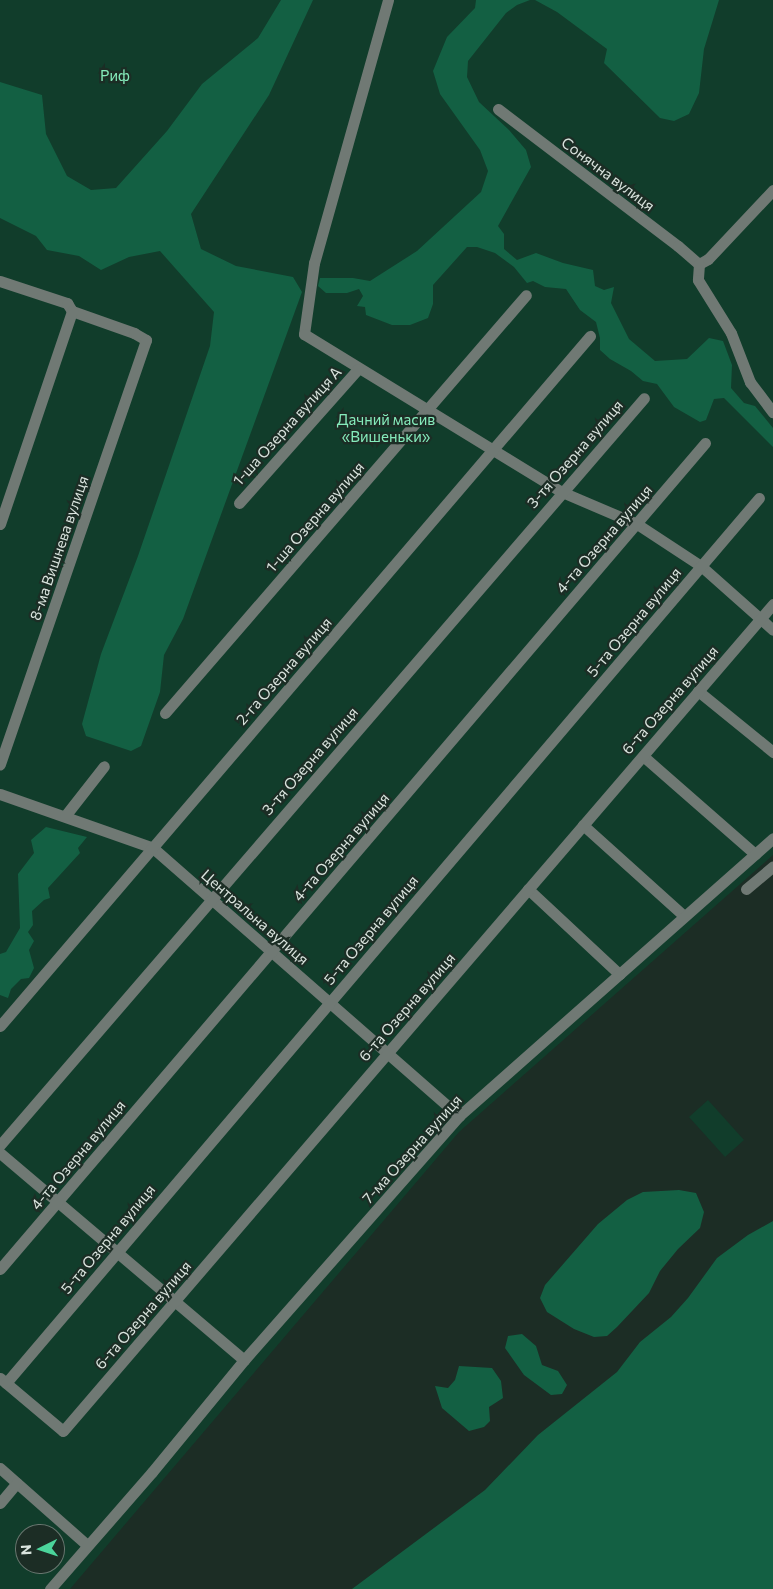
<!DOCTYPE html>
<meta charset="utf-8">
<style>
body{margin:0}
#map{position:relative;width:773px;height:1589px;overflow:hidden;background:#1c2d25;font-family:Commissioner,sans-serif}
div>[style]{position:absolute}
.green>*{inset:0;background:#113d2b}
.water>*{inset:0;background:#136043}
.minor>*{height:11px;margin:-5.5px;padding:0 5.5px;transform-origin:5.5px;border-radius:5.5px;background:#707974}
span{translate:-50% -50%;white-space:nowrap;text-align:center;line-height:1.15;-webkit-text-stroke:4.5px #1c2d25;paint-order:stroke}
.park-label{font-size:15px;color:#85ebbb}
.street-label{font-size:15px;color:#dae4de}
.north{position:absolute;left:15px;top:1524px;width:50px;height:50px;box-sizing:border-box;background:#1c2d25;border:1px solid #68766f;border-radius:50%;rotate:266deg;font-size:14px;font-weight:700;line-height:20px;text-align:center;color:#dae4de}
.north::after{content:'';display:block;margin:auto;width:18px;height:22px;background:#4bd49b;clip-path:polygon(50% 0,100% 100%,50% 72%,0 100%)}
</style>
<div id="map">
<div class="green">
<i style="clip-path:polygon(evenodd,0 0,773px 0,773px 855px,459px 1132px,70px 1589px,0 1589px,0 0,25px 1534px,55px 1534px,55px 1564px,25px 1564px,25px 1534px)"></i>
<i style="clip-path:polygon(708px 1100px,744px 1140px,725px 1157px,689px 1117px)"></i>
</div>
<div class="water">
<i style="clip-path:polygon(281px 0,313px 0,269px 95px,191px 214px,201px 249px,236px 266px,293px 277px,302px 292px,183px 619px,164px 655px,160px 692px,141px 746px,131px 751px,86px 736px,82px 724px,101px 654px,138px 556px,210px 346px,214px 312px,160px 251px,129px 257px,101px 270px,79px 256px,47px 250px,36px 236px,0 218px,0 82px,42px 95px,46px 134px,67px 176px,91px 190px,116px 188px,167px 131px,202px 84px,258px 38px)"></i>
<i style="clip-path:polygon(476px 0,530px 0,517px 5px,506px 13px,468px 61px,467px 77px,479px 102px,509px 130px,526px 150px,531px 167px,498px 226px,504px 234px,504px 249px,517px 260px,536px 253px,563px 263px,593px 270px,595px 286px,604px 290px,614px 287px,611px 303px,629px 339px,655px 361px,687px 359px,709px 338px,723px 341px,732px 365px,731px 388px,744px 403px,755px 406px,773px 428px,773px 447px,724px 398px,714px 399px,706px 420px,700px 422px,674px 407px,657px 384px,643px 381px,631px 371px,610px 359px,600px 350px,600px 338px,596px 322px,580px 310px,566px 289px,545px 287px,533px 281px,527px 283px,514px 267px,495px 253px,477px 247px,467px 247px,433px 285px,433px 304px,428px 318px,410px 325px,392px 325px,366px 315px,365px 307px,357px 306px,363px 296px,359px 289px,347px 293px,326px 293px,318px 286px,320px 278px,353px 278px,370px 281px,417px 251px,481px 192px,488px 171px,480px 150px,440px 94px,433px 71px,447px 37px,475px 8px)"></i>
<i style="clip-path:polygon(535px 0,719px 0,704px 49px,699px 93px,689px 114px,674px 121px,660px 118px,604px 63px,607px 49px,557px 12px)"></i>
<i style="clip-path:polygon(46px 827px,87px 837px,78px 848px,80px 853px,48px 888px,50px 898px,44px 900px,32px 911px,33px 925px,28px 932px,34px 941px,29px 950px,34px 968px,29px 978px,21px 979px,11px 989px,8px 998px,0 995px,0 954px,6px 952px,20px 928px,18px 874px,34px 853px,31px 840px)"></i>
<i style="clip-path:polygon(679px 1190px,696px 1193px,704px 1212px,700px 1228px,678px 1249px,660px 1271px,649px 1293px,617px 1327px,607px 1336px,594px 1337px,574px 1329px,547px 1312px,540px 1298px,545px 1285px,598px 1224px,627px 1200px,643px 1192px)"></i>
<i style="clip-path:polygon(773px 1221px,773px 1589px,352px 1589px,485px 1490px,538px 1435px,617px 1372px,640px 1342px,671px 1317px,688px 1298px,717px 1258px,748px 1235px)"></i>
<i style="clip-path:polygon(522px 1334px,536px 1346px,542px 1365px,558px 1371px,567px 1385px,562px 1394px,551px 1395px,524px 1375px,505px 1348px,508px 1336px)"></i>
<i style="clip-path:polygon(459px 1366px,492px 1368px,501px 1381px,503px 1398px,489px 1407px,490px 1421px,484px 1427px,469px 1431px,442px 1408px,435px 1386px,448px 1388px,455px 1380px)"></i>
</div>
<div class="minor">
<i style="left:388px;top:0;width:273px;rotate:105.7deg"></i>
<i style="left:314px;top:263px;width:72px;rotate:98deg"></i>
<i style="left:304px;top:334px;width:303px;rotate:31.5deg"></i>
<i style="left:562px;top:492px;width:82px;rotate:23.1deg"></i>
<i style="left:637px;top:524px;width:77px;rotate:33.3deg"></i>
<i style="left:701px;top:566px;width:96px;rotate:41.6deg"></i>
<i style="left:498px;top:109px;width:226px;rotate:37.3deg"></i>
<i style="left:678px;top:246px;width:28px;rotate:41deg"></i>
<i style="left:699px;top:264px;width:16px;rotate:94deg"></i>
<i style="left:698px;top:280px;width:62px;rotate:58.1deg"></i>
<i style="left:731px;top:333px;width:53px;rotate:68.8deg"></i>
<i style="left:750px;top:382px;width:38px;rotate:53deg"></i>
<i style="left:699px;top:264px;width:10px;rotate:-29deg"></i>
<i style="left:708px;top:259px;width:95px;rotate:-46.7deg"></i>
<i style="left:0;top:281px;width:71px;rotate:18.2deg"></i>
<i style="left:67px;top:303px;width:9px;rotate:58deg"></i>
<i style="left:72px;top:311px;width:66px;rotate:19.5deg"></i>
<i style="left:134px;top:333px;width:14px;rotate:30deg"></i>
<i style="left:146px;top:340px;width:449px;rotate:109deg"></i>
<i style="left:239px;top:503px;width:179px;rotate:-48.4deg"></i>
<i style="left:0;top:524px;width:225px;rotate:-71.3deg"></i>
<i style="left:698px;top:691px;width:97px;rotate:39.1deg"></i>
<i style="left:165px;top:713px;width:552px;rotate:-49.18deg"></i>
<i style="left:643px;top:756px;width:149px;rotate:41.2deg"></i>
<i style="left:0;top:794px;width:162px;rotate:19.4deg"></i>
<i style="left:153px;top:848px;width:407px;rotate:41.2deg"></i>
<i style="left:65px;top:816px;width:63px;rotate:-52deg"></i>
<i style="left:583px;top:825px;width:136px;rotate:42deg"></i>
<i style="left:528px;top:889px;width:125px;rotate:43deg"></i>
<i style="left:746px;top:889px;width:35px;rotate:-40deg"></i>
<i style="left:0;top:1026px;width:908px;rotate:-49.47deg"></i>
<i style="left:0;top:1145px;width:986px;rotate:-49.23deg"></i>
<i style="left:0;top:1153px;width:320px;rotate:40.3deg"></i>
<i style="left:0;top:1269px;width:1086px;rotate:-49.52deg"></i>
<i style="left:0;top:1378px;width:82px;rotate:40.1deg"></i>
<i style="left:63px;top:1431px;width:1090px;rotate:-49.35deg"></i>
<i style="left:6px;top:1383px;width:1162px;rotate:-49.61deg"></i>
<i style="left:0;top:1468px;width:116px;rotate:41.5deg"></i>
<i style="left:0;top:1503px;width:26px;rotate:-50deg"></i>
<i style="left:50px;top:1589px;width:155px;rotate:-48.9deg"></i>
<i style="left:152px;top:1472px;width:145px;rotate:-50.6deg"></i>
<i style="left:244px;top:1360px;width:325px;rotate:-48.6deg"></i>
<i style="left:459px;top:1116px;width:419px;rotate:-41.5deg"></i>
</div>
<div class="park-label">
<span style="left:115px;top:76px">Риф</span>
<span style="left:386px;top:428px">Дачний масив<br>«Вишеньки»</span>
</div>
<div class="street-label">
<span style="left:608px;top:174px;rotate:37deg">Сонячна вулиця</span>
<span style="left:287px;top:426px;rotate:-48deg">1-ша Озерна вулиця А</span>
<span style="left:575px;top:454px;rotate:-49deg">3-тя Озерна вулиця</span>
<span style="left:315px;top:517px;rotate:-49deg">1-ша Озерна вулиця</span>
<span style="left:604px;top:539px;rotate:-49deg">4-та Озерна вулиця</span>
<span style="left:59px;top:548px;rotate:-71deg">8-ма Вишнева вулиця</span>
<span style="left:634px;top:622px;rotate:-50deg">5-та Озерна вулиця</span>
<span style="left:284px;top:671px;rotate:-49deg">2-га Озерна вулиця</span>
<span style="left:670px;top:700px;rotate:-49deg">6-та Озерна вулиця</span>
<span style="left:310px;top:761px;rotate:-49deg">3-тя Озерна вулиця</span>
<span style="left:341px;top:847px;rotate:-49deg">4-та Озерна вулиця</span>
<span style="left:255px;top:917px;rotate:41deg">Центральна вулиця</span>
<span style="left:371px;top:930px;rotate:-50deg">5-та Озерна вулиця</span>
<span style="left:407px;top:1007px;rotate:-49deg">6-та Озерна вулиця</span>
<span style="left:412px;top:1149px;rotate:-48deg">7-ма Озерна вулиця</span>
<span style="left:78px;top:1155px;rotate:-50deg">4-та Озерна вулиця</span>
<span style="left:108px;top:1239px;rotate:-50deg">5-та Озерна вулиця</span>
<span style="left:143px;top:1315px;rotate:-49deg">6-та Озерна вулиця</span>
</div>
<div class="north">N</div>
</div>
